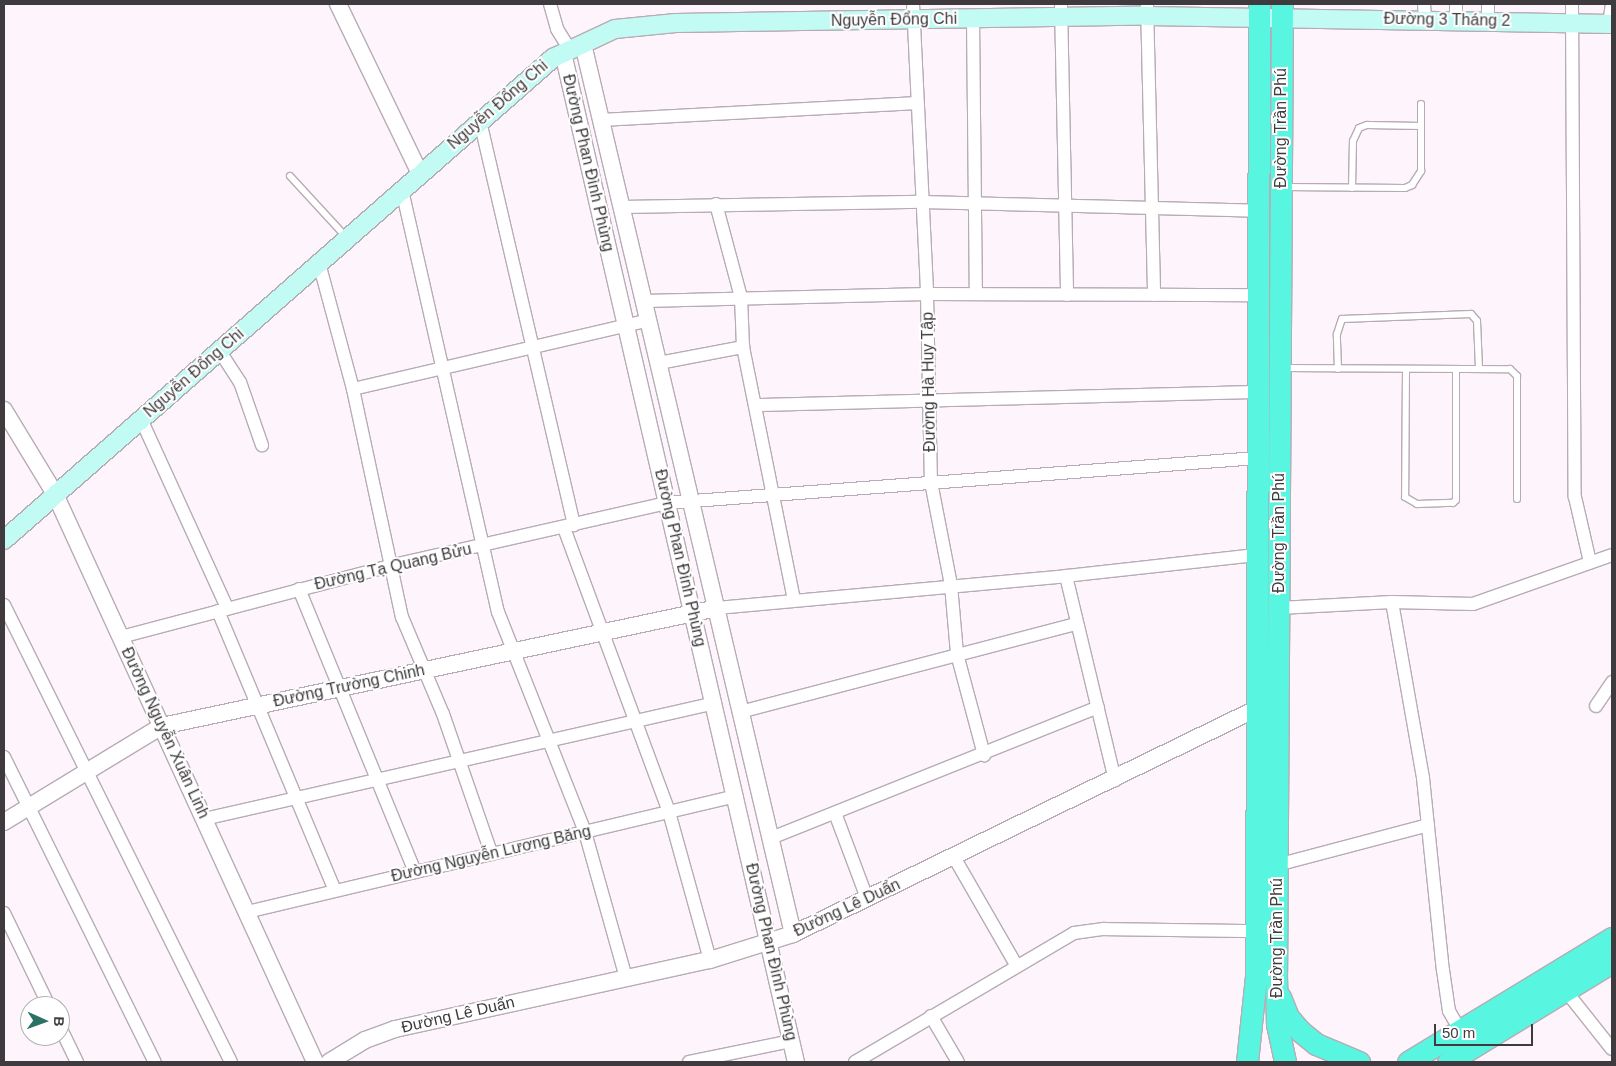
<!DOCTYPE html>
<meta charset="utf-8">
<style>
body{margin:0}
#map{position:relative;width:1616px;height:1066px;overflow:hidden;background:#fef5fc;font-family:Arial,sans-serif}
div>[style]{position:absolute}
.roads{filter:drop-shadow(1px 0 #b7acb5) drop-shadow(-1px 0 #b7acb5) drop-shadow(0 1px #b7acb5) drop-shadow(0 -1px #b7acb5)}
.service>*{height:6px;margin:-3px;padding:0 3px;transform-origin:3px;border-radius:3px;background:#fff}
.minor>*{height:12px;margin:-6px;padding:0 6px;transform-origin:6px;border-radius:6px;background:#fff}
.tertiary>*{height:16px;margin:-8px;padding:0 8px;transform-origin:8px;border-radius:8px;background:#fff}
.secondary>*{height:18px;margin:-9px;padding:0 9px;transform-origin:9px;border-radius:9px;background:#c1fbf4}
.trunk>*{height:21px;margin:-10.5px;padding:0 10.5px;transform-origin:10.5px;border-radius:10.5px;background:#58f6e0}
span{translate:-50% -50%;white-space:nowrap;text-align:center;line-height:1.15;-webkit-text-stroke:4px #fff;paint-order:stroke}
.street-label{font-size:16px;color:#3e3a3d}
.frame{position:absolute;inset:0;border:5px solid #3e3a3d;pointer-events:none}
.north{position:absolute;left:20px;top:996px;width:50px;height:50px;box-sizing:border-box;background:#fff;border:1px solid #b2b0b1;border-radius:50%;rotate:92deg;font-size:14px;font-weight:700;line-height:20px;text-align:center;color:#3e3a3d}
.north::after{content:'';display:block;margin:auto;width:18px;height:22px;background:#2b7165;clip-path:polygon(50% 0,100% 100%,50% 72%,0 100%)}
.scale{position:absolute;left:1434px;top:1024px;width:99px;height:22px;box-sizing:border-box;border:2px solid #3e3a3d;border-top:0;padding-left:6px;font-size:15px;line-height:18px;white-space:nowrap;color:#3e3a3d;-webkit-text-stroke:4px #fff;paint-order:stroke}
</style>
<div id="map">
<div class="roads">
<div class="service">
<i style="left:290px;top:176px;width:84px;rotate:47.4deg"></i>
<i style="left:1285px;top:187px;width:120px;rotate:0.5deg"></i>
<i style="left:1405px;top:188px;width:8px;rotate:-23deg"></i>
<i style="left:1412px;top:185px;width:17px;rotate:-57deg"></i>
<i style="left:1421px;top:171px;width:67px;rotate:-90deg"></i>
<i style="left:1352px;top:188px;width:47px;rotate:-88.8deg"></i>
<i style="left:1353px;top:141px;width:14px;rotate:-65deg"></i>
<i style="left:1359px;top:128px;width:9px;rotate:-21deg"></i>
<i style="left:1367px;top:125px;width:54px;rotate:1.1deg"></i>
<i style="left:1284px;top:368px;width:226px;rotate:0.3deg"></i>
<i style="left:1510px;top:369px;width:10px;rotate:45deg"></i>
<i style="left:1517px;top:376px;width:123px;rotate:90deg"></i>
<i style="left:1338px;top:369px;width:35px;rotate:-92deg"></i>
<i style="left:1337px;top:334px;width:16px;rotate:-72deg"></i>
<i style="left:1342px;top:319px;width:129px;rotate:-2.2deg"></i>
<i style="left:1471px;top:314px;width:9px;rotate:49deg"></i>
<i style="left:1477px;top:321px;width:48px;rotate:87.6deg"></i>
<i style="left:1406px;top:369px;width:128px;rotate:90.4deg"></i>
<i style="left:1405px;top:497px;width:14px;rotate:30deg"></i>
<i style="left:1417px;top:504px;width:36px;rotate:-2deg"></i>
<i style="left:1453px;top:503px;width:4px;rotate:-45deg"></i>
<i style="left:1456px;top:500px;width:131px;rotate:-90deg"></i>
</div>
<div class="minor">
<i style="left:550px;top:4px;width:26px;rotate:74deg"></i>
<i style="left:557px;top:29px;width:25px;rotate:58deg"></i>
<i style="left:913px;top:4px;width:290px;rotate:87.2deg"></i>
<i style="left:927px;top:294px;width:188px;rotate:88.8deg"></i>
<i style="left:931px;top:482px;width:105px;rotate:79deg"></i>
<i style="left:951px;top:585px;width:69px;rotate:85deg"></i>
<i style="left:957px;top:654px;width:105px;rotate:75deg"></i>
<i style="left:1061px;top:4px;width:291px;rotate:88.8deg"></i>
<i style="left:1147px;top:4px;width:291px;rotate:88.6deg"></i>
<i style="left:1424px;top:4px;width:15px;rotate:86deg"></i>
<i style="left:1456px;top:4px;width:15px;rotate:90deg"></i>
<i style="left:1572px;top:4px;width:493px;rotate:89.7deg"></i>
<i style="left:1575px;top:497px;width:67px;rotate:77deg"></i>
<i style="left:973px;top:19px;width:275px;rotate:89.4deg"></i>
<i style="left:1488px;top:20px;width:16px;rotate:-90deg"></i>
<i style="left:1609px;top:23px;width:19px;rotate:-81deg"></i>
<i style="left:602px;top:120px;width:315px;rotate:-3.1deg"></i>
<i style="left:480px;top:121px;width:415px;rotate:76.9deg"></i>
<i style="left:402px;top:190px;width:433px;rotate:77.2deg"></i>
<i style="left:498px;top:612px;width:237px;rotate:68.4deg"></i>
<i style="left:585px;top:832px;width:152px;rotate:74.3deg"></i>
<i style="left:716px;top:204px;width:96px;rotate:75deg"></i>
<i style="left:741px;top:297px;width:50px;rotate:87.7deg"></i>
<i style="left:743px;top:347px;width:258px;rotate:78.6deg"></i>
<i style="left:622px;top:207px;width:300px;rotate:-1deg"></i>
<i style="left:922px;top:202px;width:336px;rotate:1.5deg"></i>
<i style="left:319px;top:263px;width:131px;rotate:74.9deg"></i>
<i style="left:353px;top:389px;width:233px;rotate:77.9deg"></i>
<i style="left:402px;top:617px;width:105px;rotate:67.1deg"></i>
<i style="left:443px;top:714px;width:147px;rotate:70.9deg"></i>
<i style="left:644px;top:301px;width:283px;rotate:-1.4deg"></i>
<i style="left:927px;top:294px;width:331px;rotate:0.2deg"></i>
<i style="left:219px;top:350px;width:38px;rotate:57deg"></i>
<i style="left:240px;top:382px;width:67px;rotate:70.8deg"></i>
<i style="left:659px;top:363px;width:86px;rotate:-10.8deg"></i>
<i style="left:353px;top:389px;width:304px;rotate:-13.1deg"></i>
<i style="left:757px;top:405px;width:500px;rotate:-1.49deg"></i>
<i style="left:141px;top:419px;width:208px;rotate:65.5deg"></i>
<i style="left:564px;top:528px;width:303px;rotate:69.7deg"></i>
<i style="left:669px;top:812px;width:154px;rotate:74.5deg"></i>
<i style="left:1066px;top:576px;width:210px;rotate:76.5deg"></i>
<i style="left:299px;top:589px;width:306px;rotate:67.7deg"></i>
<i style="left:1392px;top:602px;width:179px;rotate:80deg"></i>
<i style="left:1423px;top:778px;width:193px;rotate:84.1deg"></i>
<i style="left:1443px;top:970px;width:41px;rotate:81.7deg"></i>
<i style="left:1449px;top:1011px;width:22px;rotate:60deg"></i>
<i style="left:4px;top:605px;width:510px;rotate:63.59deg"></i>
<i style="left:717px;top:608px;width:350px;rotate:-5.2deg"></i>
<i style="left:1066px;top:576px;width:192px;rotate:-6.3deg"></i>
<i style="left:1279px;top:608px;width:113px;rotate:-3deg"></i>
<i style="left:1392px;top:602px;width:81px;rotate:1.4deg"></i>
<i style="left:1473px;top:604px;width:147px;rotate:-19.4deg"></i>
<i style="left:218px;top:611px;width:303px;rotate:67.3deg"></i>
<i style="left:121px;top:637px;width:277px;rotate:-14.8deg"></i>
<i style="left:389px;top:566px;width:285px;rotate:-12.8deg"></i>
<i style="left:667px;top:503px;width:592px;rotate:-4.36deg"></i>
<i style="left:1596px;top:706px;width:29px;rotate:-56deg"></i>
<i style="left:740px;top:712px;width:347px;rotate:-14.7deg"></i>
<i style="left:4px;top:757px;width:340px;rotate:63.7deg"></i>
<i style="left:835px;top:813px;width:91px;rotate:69.4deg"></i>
<i style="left:204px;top:819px;width:524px;rotate:-12.79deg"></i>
<i style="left:771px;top:838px;width:352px;rotate:-21.8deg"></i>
<i style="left:954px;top:857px;width:125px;rotate:60.1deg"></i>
<i style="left:1277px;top:865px;width:156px;rotate:-14.8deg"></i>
<i style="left:247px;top:912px;width:503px;rotate:-13.34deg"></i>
<i style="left:4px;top:913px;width:103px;rotate:64.2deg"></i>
<i style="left:1565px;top:990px;width:75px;rotate:51.5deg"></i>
<i style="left:931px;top:1016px;width:53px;rotate:59.6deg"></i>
<i style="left:60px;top:1027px;width:39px;rotate:64deg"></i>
<i style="left:689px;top:1062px;width:104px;rotate:-11.6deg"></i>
<i style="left:855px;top:1062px;width:254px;rotate:-30.5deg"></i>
<i style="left:1074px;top:933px;width:30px;rotate:-8deg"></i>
<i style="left:1104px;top:929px;width:152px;rotate:0.8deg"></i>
</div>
<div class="tertiary">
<i style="left:338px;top:4px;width:189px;rotate:64.2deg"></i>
<i style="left:583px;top:44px;width:914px;rotate:76.72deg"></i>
<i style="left:563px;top:53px;width:1036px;rotate:77deg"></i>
<i style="left:4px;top:410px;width:98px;rotate:58.7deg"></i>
<i style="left:55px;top:494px;width:625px;rotate:65.4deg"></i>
<i style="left:4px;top:822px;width:185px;rotate:-31.3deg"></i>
<i style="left:162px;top:726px;width:567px;rotate:-12deg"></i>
<i style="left:329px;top:1062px;width:42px;rotate:-31.4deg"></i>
<i style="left:365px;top:1040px;width:32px;rotate:-20deg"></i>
<i style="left:395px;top:1029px;width:322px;rotate:-12.4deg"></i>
<i style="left:710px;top:960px;width:87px;rotate:-17.4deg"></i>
<i style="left:793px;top:934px;width:515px;rotate:-25.92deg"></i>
</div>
<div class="secondary">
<i style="left:4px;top:540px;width:731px;rotate:-41.28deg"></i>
<i style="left:553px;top:58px;width:68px;rotate:-25.1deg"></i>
<i style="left:615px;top:29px;width:61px;rotate:-5.6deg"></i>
<i style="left:676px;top:23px;width:471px;rotate:-0.9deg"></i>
<i style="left:1147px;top:16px;width:465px;rotate:1deg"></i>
</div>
<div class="trunk">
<i style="left:1282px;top:4px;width:970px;rotate:90.35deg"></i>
<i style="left:1276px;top:974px;width:50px;rotate:88.9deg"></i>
<i style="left:1277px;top:1024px;width:39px;rotate:78deg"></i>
<i style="left:1280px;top:997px;width:22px;rotate:68deg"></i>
<i style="left:1288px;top:1017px;width:18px;rotate:49deg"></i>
<i style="left:1300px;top:1031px;width:21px;rotate:39deg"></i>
<i style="left:1316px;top:1044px;width:47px;rotate:22.7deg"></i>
<i style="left:1247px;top:1062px;width:85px;rotate:-84deg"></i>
<i style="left:1256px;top:977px;width:973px;rotate:-89.82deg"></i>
<i style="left:1408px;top:1062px;width:239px;rotate:-31.3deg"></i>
<i style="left:1448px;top:1062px;width:192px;rotate:-31.4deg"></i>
</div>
</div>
<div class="street-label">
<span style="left:894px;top:20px;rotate:-1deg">Nguyễn Đổng Chi</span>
<span style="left:1447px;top:20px;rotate:1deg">Đường 3 Tháng 2</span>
<span style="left:498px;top:105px;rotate:-41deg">Nguyễn Đổng Chi</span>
<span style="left:1281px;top:128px;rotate:-90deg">Đường Trần Phú</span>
<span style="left:588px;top:163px;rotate:77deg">Đường Phan Đình Phùng</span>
<span style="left:194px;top:373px;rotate:-41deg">Nguyễn Đổng Chi</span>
<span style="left:929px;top:382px;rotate:-91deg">Đường Hà Huy Tập</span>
<span style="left:1279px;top:533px;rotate:-90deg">Đường Trần Phú</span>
<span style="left:680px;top:558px;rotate:77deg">Đường Phan Đình Phùng</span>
<span style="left:393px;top:567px;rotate:-13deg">Đường Tạ Quang Bửu</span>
<span style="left:349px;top:686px;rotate:-12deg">Đường Trường Chinh</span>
<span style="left:165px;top:733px;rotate:65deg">Đường Nguyễn Xuân Linh</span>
<span style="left:491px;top:854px;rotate:-13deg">Đường Nguyễn Lương Băng</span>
<span style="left:847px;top:908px;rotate:-25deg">Đường Lê Duẩn</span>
<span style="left:1277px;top:938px;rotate:-90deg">Đường Trần Phú</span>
<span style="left:771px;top:952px;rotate:77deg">Đường Phan Đình Phùng</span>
<span style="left:458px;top:1015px;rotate:-13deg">Đường Lê Duẩn</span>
</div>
<div class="frame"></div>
<div class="north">B</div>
<div class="scale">50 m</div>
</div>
